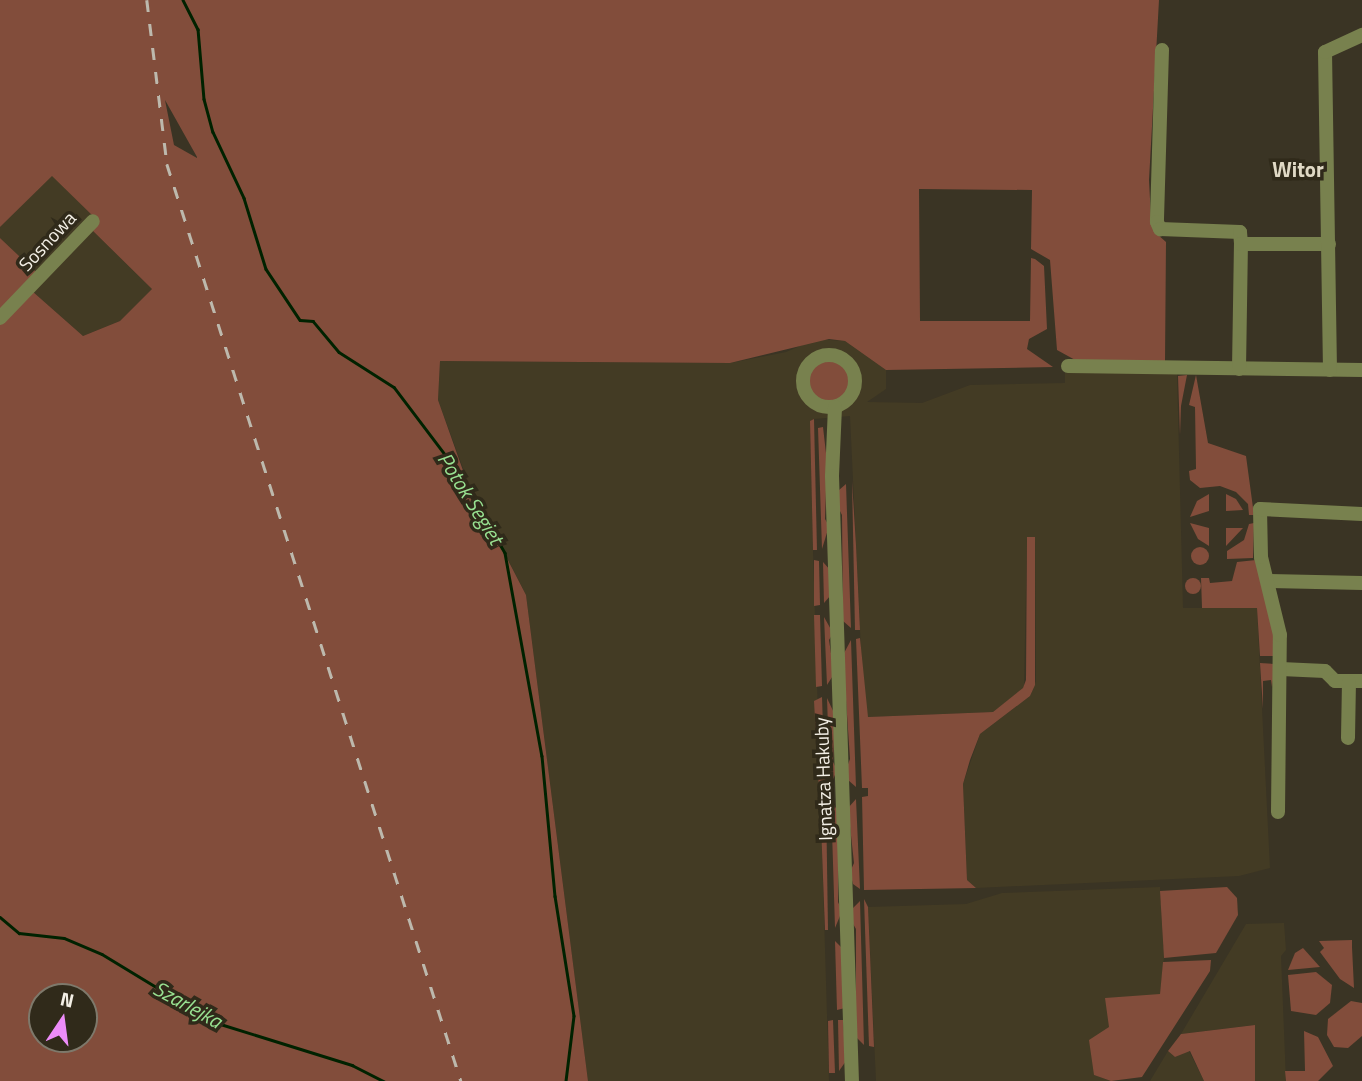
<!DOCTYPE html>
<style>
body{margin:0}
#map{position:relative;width:1362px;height:1081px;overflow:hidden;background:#3a3424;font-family:"Titillium Web",sans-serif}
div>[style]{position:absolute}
.built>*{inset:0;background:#433b24}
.green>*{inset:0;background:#824d3b}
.round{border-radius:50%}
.stream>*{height:2.5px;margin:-1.25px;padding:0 1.25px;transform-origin:1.25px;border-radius:1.25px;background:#020}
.minor>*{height:14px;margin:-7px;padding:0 7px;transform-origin:7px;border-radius:7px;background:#78814e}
.minor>.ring{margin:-7px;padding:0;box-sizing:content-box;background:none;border:14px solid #78814e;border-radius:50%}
.rail>*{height:2.5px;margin-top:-1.25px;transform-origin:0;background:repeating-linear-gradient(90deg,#bdb9ad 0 12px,transparent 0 24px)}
span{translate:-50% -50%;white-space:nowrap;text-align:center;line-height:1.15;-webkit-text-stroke:7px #302a1a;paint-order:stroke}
.street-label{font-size:19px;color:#f3efe5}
.neighbourhood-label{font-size:21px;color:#e0d9c5;font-weight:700}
.water-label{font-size:21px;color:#98e191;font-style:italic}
.north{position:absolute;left:28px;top:983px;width:70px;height:70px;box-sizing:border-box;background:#302a1a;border:2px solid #7e796b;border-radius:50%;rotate:13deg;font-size:19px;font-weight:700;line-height:28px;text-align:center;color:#f3efe5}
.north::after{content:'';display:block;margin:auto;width:24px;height:32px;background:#ed8cf9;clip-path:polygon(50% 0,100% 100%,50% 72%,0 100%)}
</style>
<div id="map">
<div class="built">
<i style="clip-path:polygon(52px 175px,96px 219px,93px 231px,152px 289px,120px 321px,83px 336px,32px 291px,36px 272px,0 238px,0 227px)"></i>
<i style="clip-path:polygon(816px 339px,845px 341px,886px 370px,886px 389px,867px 402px,922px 403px,970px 385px,1065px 383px,1065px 373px,1177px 373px,1183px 608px,1257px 608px,1270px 868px,1239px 876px,976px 888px,967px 880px,963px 784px,980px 734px,1030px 696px,1036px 681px,1035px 538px,1027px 538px,1024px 688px,993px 712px,868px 717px,864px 714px,850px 416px,814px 419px,810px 421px,813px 550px,829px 1081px,588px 1081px,526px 595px,467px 479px,438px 400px,440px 361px,730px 363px,786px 352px)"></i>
<i style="clip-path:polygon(1160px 887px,1164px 958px,1160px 994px,1109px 1027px,1094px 1075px,1111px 1081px,876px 1081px,868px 907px,966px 904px,1002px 893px)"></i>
<i style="clip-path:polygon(1284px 923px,1286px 950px,1281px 956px,1286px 1081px,1255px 1081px,1254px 1025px,1181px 1034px,1246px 924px)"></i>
<i style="clip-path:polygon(1168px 1051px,1175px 1057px,1189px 1051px,1204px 1081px,1150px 1081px)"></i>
</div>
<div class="green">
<i style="clip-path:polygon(evenodd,0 0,1159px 0,1149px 180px,1151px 218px,1157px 234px,1166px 242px,1165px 363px,1077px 361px,1057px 350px,1050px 260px,1031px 249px,1032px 190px,919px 189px,920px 321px,1030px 321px,1031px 258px,1035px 259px,1044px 266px,1047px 329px,1029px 339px,1027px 349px,1053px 367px,886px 370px,845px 341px,829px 339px,730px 363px,440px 361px,438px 400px,466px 479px,526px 595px,588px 1081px,0 1081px,0 324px,32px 291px,83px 336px,120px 321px,152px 289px,93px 231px,96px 219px,52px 176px,0 227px,0 0,165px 100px,197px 157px,197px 158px,174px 145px,165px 100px,0 0,42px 997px,84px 997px,84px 1039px,42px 1039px,42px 997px)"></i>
<i style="clip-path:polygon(0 238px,36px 272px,0 316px)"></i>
<i class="round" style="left:809px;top:361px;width:40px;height:40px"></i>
<i style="clip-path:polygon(1187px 375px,1181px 406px,1180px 435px,1178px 376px)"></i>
<i style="clip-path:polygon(1196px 375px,1208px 443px,1246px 456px,1254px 515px,1249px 515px,1248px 504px,1236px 492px,1220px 486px,1200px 488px,1190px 480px,1189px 471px,1196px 469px,1195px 407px,1189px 405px)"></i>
<i style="clip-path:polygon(814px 419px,817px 550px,813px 550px,810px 421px)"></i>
<i style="clip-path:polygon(823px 427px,827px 462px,825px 519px,829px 526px,822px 549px,818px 428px)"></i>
<i style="clip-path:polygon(852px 481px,856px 545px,860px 630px,855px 630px)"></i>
<i style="clip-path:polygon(846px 484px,851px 628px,843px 621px,842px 515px,838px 507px,839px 490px)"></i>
<i style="clip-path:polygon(1209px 494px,1209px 511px,1190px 517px,1197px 501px)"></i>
<i style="clip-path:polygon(1226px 494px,1236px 499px,1243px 510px,1226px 511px)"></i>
<i style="clip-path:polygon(1190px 523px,1209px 528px,1209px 546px,1198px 539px)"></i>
<i style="clip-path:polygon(1254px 523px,1253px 558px,1227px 559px,1227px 551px,1244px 540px,1249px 524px)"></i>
<i style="clip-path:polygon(1226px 528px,1243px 528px,1226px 546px)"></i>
<i style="clip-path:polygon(1027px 537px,1035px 537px,1035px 685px,1030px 696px,980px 734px,970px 760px,963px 784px,967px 880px,976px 888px,864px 890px,862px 797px,868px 796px,868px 788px,862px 788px,856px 639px,860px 638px,868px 717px,993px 712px,1023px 688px,1026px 680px)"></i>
<i class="round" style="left:1191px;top:547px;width:18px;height:18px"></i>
<i style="clip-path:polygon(814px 560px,819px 561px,820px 605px,814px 606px)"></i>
<i style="clip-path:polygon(1256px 560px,1273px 618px,1275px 656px,1260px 656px,1257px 608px,1202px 608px,1201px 578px,1209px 578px,1210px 583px,1232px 581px,1237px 562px)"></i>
<i style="clip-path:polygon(823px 562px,831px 571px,830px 596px,824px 603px)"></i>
<i class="round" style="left:1185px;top:578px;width:16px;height:16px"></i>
<i style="clip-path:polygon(814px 615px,820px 615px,822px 686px,816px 687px)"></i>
<i style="clip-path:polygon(824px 617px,833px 633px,829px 640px,834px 674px,827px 685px)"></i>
<i style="clip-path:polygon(851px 640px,856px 787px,848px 780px,847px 767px,850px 759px,843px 655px)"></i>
<i style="clip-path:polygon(1260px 663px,1275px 664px,1272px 687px,1271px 680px,1263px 681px,1263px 709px)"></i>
<i style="clip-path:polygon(822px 697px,825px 790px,819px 790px,814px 701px)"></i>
<i style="clip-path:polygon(827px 698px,835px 715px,833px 762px,837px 770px,830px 787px)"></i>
<i style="clip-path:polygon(820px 798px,826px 798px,828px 930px,825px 930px)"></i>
<i style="clip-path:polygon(831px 799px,839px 814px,838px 902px,842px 911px,835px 928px)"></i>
<i style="clip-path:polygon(856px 799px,860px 889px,853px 884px,850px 872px,854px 863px,848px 808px)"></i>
<i style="clip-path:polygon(1227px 887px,1237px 898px,1238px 915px,1216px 953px,1164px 958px,1160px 891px)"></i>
<i style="clip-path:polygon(864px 899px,868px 907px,874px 1047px,869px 1046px)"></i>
<i style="clip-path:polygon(860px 901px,864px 1045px,856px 1037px,856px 929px,852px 922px,853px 908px)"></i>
<i style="clip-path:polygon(1352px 940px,1352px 947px,1354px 988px,1340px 979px,1320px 952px,1324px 948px,1319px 941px)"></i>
<i style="clip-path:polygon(835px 941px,842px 948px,845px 1008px,837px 1010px)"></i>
<i style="clip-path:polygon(1303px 948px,1320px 967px,1288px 970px,1295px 953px)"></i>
<i style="clip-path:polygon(1211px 960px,1210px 971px,1142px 1077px,1111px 1081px,1094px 1075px,1089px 1040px,1109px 1027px,1105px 998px,1160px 994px,1163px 962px)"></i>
<i style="clip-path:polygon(1316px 972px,1332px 985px,1330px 1003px,1316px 1015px,1291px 1011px,1288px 975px)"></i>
<i style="clip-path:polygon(1351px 1001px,1362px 1003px,1362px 1036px,1348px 1048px,1334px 1047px,1327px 1035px,1328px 1019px)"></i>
<i style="clip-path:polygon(833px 1020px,835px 1073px,829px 1073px,828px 1021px)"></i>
<i style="clip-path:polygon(838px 1020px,843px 1020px,846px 1061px,839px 1071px)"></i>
<i style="clip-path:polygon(1255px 1025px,1255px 1081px,1204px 1081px,1190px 1051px,1175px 1057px,1168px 1051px,1181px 1034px)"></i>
<i style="clip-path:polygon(1304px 1031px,1318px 1037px,1333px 1066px,1318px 1081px,1286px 1081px,1285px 1071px,1305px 1071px)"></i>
</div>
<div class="stream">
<i style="left:183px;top:0;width:33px;rotate:63deg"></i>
<i style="left:198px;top:29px;width:70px;rotate:85.1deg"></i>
<i style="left:204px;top:99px;width:34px;rotate:75deg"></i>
<i style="left:213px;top:132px;width:73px;rotate:64.8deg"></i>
<i style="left:244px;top:198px;width:74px;rotate:72.8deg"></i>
<i style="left:266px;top:269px;width:61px;rotate:56.3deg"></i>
<i style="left:300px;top:320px;width:13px;rotate:4deg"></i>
<i style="left:313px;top:321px;width:40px;rotate:50deg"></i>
<i style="left:339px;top:352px;width:65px;rotate:32.5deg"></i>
<i style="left:394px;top:387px;width:103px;rotate:52.9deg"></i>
<i style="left:456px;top:469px;width:97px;rotate:59.7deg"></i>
<i style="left:505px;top:553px;width:206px;rotate:79.7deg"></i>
<i style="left:542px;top:756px;width:141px;rotate:84.7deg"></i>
<i style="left:555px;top:896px;width:121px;rotate:81deg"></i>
<i style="left:574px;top:1016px;width:65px;rotate:97deg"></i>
<i style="left:0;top:917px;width:25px;rotate:40deg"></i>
<i style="left:19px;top:933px;width:45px;rotate:6.3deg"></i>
<i style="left:64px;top:938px;width:41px;rotate:22.8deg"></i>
<i style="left:102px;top:954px;width:131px;rotate:31.3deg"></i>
<i style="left:214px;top:1022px;width:145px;rotate:17.3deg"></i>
<i style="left:352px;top:1065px;width:36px;rotate:27deg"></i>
</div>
<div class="minor">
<i style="left:1162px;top:50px;width:172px;rotate:91.7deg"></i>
<i style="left:1157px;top:222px;width:8px;rotate:67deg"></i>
<i style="left:1160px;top:229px;width:80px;rotate:2.1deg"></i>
<i style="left:1240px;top:232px;width:12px;rotate:85deg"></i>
<i style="left:0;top:318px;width:134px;rotate:-46.2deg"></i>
<i class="ring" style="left:803px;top:355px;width:38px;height:38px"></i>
<i style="left:1068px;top:366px;width:294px;rotate:0.8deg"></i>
<i style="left:1239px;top:369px;width:125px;rotate:-89.1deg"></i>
<i style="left:1241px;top:244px;width:88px"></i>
<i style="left:1330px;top:370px;width:318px;rotate:-90.9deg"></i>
<i style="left:1325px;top:52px;width:41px;rotate:-24.7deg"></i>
<i style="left:835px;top:407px;width:69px;rotate:92.5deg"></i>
<i style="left:832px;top:476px;width:605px;rotate:88.11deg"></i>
<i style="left:1268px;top:581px;width:94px;rotate:1.2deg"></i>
<i style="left:1281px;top:669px;width:44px;rotate:2.6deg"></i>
<i style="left:1325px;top:671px;width:14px;rotate:45deg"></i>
<i style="left:1335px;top:681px;width:27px"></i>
<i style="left:1348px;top:738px;width:56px;rotate:-89deg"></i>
<i style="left:1278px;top:812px;width:177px;rotate:-89.4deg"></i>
<i style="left:1280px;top:635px;width:80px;rotate:-103.7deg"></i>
<i style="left:1261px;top:557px;width:48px;rotate:-91.2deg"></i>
<i style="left:1260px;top:509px;width:102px;rotate:2.8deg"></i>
</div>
<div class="rail">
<i style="left:147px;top:0;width:165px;rotate:83deg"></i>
<i style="left:167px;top:164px;width:963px;rotate:72.22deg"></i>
</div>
<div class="street-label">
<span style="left:47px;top:241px;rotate:-47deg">Sosnowa</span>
<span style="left:823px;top:779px;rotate:-92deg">Ignatza Hakuby</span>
</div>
<div class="neighbourhood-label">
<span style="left:1298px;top:169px">Witor</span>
</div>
<div class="water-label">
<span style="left:471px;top:498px;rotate:58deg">Potok Segiet</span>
<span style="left:188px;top:1004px;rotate:29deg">Szarlejka</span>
</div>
<div class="north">N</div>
</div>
